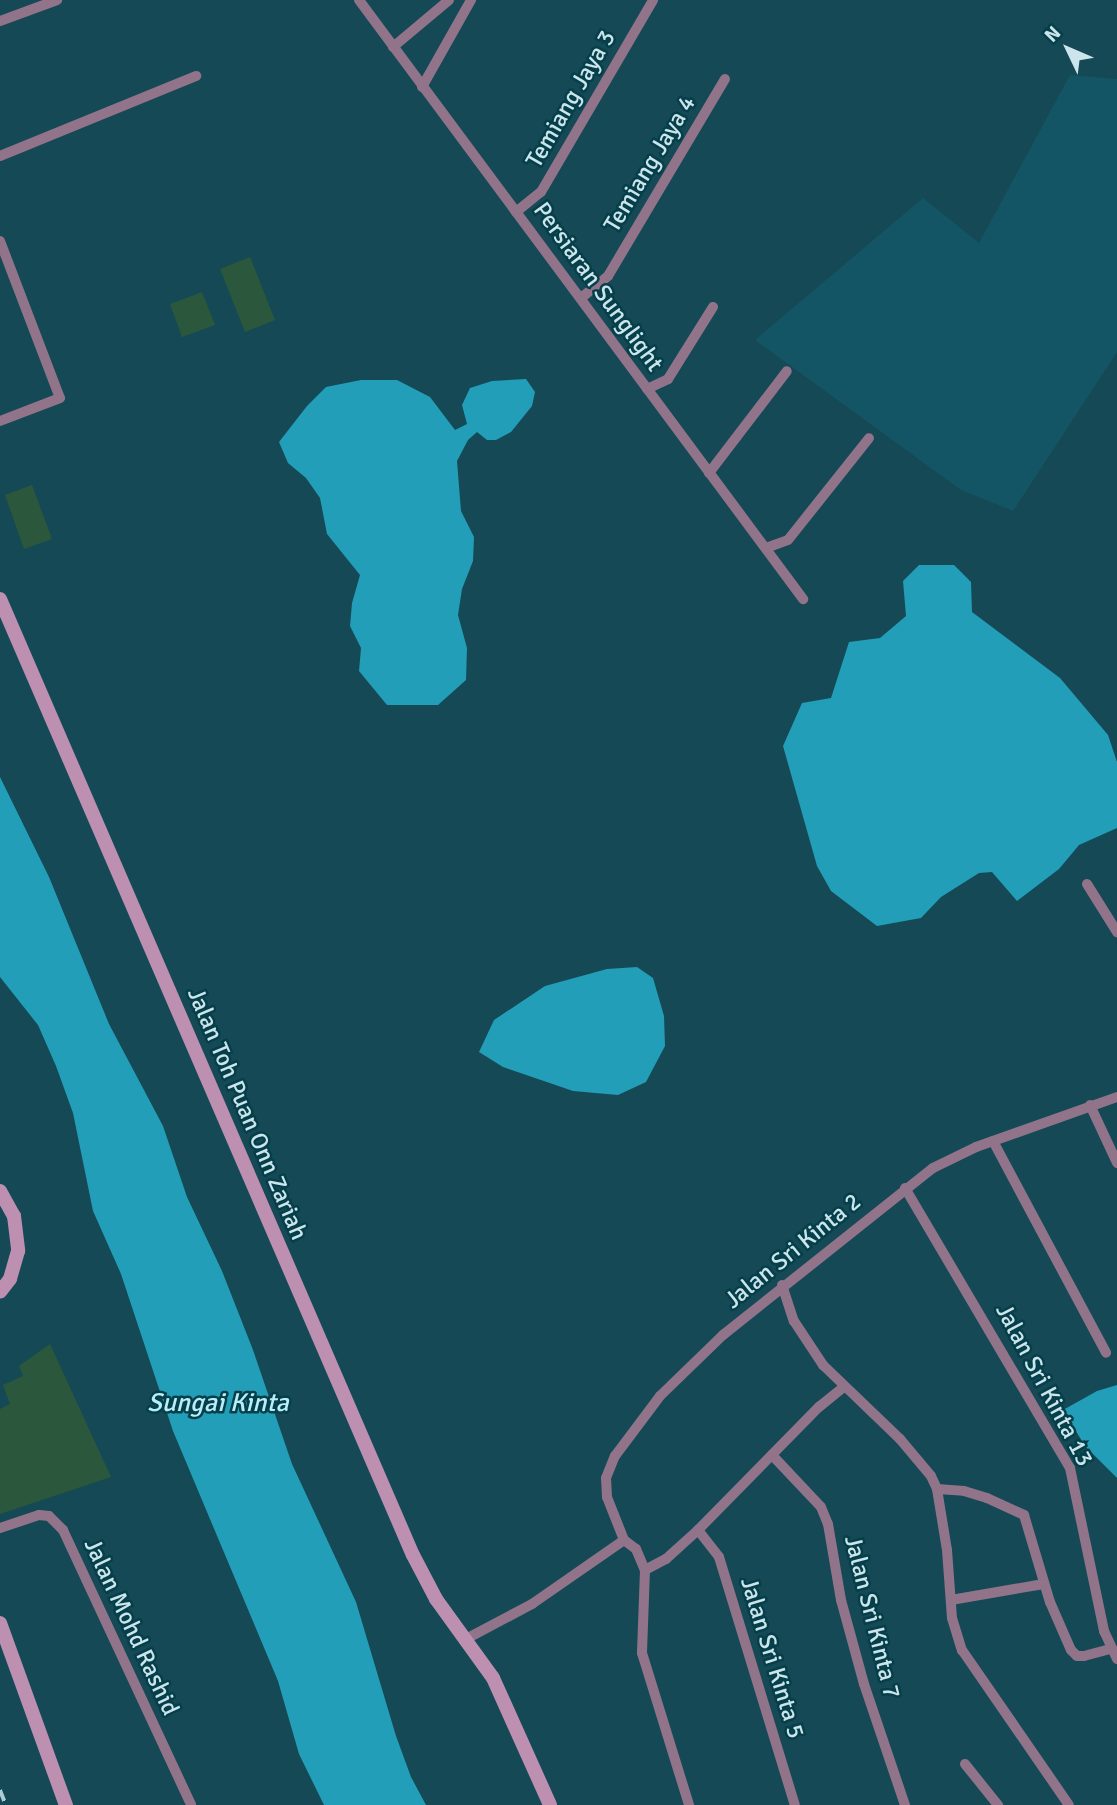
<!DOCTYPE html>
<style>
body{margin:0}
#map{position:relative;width:1117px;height:1805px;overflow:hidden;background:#154955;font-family:Signika,sans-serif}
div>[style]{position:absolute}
.built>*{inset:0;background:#135564}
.green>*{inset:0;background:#2b583d}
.water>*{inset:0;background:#239eb8}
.street>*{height:10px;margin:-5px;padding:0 5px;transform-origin:5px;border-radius:5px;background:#91748a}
.secondary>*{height:14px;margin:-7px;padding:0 7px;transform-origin:7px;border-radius:7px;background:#bd8fb1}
.rail>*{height:3.5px;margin-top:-1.75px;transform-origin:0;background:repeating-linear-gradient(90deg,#aeccd4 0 12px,transparent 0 24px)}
span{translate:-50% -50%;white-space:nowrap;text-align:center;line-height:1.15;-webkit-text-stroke:5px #053f4a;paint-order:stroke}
.street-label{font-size:24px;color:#cce5ec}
.water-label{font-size:26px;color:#baedfa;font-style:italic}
.north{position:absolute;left:1033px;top:14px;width:70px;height:70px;-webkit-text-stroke:5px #053f4a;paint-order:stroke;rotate:314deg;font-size:19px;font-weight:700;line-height:28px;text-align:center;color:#cce5ec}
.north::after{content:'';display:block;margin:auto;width:24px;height:32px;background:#cce5ec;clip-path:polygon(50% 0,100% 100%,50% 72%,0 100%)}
</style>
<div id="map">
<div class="built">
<i style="clip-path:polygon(1070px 75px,1117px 79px,1117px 352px,1013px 511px,961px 490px,755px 340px,923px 198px,979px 243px)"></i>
</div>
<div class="green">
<i style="clip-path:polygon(250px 257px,275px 320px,245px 332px,220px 269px)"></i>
<i style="clip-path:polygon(202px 292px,215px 325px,182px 337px,170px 304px)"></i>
<i style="clip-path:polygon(32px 485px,52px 539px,24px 549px,5px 495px)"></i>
<i style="clip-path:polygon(50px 1344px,111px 1477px,0 1514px,0 1409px,10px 1404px,3px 1385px,23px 1376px,19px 1366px)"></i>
</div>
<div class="water">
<i style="clip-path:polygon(526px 379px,535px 392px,532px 406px,511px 432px,496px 440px,487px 440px,477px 432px,468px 440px,457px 461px,461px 511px,474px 537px,473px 561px,462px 589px,458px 615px,467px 648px,466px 680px,438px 705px,387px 705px,359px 671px,361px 648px,350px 626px,352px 603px,360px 575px,327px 534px,320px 498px,306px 478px,288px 463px,279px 442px,307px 406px,326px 387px,361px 380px,397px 380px,430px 397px,455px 430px,467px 424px,462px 405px,470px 388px,492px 381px)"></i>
<i style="clip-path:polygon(919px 565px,954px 565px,971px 582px,972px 612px,1060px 678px,1108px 735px,1117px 762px,1117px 828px,1079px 845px,1059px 869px,1017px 901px,992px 872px,979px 873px,941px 897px,921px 918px,877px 926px,831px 891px,817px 866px,783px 746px,802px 703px,831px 698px,849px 642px,880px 638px,906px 616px,903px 581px)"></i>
<i style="clip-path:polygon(0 777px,49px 877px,109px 1024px,163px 1126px,187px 1197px,222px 1271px,253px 1350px,292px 1464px,356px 1602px,396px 1736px,411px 1777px,426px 1805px,324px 1805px,299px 1754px,278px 1681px,173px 1431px,121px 1274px,93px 1211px,73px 1113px,56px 1066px,38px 1025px,0 977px)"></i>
<i style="clip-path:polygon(637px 967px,653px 978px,664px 1016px,665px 1046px,646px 1082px,618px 1095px,573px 1091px,503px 1067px,479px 1052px,494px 1020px,545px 986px,607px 969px)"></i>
<i style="clip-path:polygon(1117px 1385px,1117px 1478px,1085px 1446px,1063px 1410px,1097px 1391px)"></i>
</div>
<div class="street">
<i style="left:359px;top:0;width:746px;rotate:53.45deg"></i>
<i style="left:0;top:21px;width:61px;rotate:-20.2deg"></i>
<i style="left:393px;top:47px;width:73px;rotate:-40deg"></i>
<i style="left:422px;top:87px;width:100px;rotate:-60.6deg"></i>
<i style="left:0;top:156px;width:212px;rotate:-22.2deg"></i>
<i style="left:516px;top:212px;width:32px;rotate:-39deg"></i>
<i style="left:541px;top:192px;width:222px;rotate:-59.7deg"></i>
<i style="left:0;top:241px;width:168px;rotate:69.1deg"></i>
<i style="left:60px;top:398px;width:64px;rotate:159deg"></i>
<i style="left:581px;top:298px;width:35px;rotate:-39deg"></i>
<i style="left:608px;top:276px;width:229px;rotate:-59.3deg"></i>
<i style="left:647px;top:389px;width:23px;rotate:-25deg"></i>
<i style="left:668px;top:379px;width:85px;rotate:-58deg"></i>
<i style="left:709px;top:473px;width:128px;rotate:-52.6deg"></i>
<i style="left:766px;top:548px;width:23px;rotate:-20deg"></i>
<i style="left:788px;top:540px;width:130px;rotate:-51.5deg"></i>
<i style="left:1087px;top:884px;width:57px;rotate:58deg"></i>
<i style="left:1090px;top:1105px;width:64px;rotate:65deg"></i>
<i style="left:993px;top:1141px;width:240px;rotate:61.9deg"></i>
<i style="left:905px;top:1188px;width:325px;rotate:59.5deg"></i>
<i style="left:1070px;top:1468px;width:167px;rotate:78.2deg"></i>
<i style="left:1104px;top:1631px;width:31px;rotate:65deg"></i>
<i style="left:782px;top:1285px;width:38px;rotate:72deg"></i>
<i style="left:794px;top:1321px;width:53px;rotate:56.6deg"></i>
<i style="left:823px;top:1365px;width:107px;rotate:43.9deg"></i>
<i style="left:900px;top:1439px;width:48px;rotate:50deg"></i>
<i style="left:931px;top:1476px;width:14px;rotate:65deg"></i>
<i style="left:937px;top:1489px;width:62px;rotate:80.7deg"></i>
<i style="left:947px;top:1550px;width:68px;rotate:85.8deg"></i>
<i style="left:952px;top:1618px;width:34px;rotate:73deg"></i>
<i style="left:962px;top:1650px;width:188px;rotate:55.4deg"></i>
<i style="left:772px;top:1455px;width:71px;rotate:46.7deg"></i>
<i style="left:821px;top:1507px;width:18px;rotate:68deg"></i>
<i style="left:828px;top:1524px;width:77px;rotate:80.3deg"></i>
<i style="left:841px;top:1600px;width:87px;rotate:74.7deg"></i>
<i style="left:864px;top:1684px;width:128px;rotate:71.3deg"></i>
<i style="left:937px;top:1489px;width:27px;rotate:4deg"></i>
<i style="left:964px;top:1491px;width:24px;rotate:17deg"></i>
<i style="left:987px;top:1498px;width:41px;rotate:24.7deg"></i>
<i style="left:1024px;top:1515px;width:91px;rotate:73.4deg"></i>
<i style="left:1050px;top:1602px;width:52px;rotate:66.4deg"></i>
<i style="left:1071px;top:1650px;width:8px;rotate:45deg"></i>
<i style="left:1077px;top:1656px;width:7px"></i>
<i style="left:1084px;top:1656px;width:28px;rotate:-15deg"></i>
<i style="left:0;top:1528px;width:41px;rotate:-18.4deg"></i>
<i style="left:39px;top:1515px;width:10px;rotate:6deg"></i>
<i style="left:49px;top:1516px;width:20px;rotate:45deg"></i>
<i style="left:63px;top:1530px;width:303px;rotate:65deg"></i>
<i style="left:698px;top:1530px;width:34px;rotate:52deg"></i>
<i style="left:719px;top:1557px;width:259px;rotate:73deg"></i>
<i style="left:624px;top:1540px;width:46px;rotate:-111.6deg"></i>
<i style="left:607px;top:1497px;width:19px;rotate:-93deg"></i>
<i style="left:606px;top:1478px;width:24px;rotate:-68deg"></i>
<i style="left:615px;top:1456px;width:75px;rotate:-53.1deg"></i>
<i style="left:660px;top:1396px;width:88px;rotate:-44.1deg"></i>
<i style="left:723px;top:1335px;width:268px;rotate:-38.5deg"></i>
<i style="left:933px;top:1168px;width:48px;rotate:-26deg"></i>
<i style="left:976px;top:1147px;width:150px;rotate:-19.5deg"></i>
<i style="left:624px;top:1540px;width:15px;rotate:37deg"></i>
<i style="left:636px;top:1549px;width:23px;rotate:67deg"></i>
<i style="left:645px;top:1570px;width:83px;rotate:92.1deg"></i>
<i style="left:642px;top:1653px;width:159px;rotate:72.8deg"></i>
<i style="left:645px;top:1570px;width:24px;rotate:-28deg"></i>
<i style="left:666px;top:1559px;width:43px;rotate:-42.2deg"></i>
<i style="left:698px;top:1530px;width:173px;rotate:-45.5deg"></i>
<i style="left:819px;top:1407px;width:32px;rotate:-39deg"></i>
<i style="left:951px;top:1600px;width:94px;rotate:-9.8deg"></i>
<i style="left:466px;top:1639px;width:75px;rotate:-27.9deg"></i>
<i style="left:532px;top:1604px;width:112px;rotate:-34.8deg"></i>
<i style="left:965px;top:1764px;width:53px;rotate:51.2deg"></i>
</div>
<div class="secondary">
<i style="left:0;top:599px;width:1041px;rotate:66.64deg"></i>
<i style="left:413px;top:1555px;width:50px;rotate:62.4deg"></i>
<i style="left:436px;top:1599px;width:97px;rotate:54.2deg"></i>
<i style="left:493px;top:1678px;width:139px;rotate:65.8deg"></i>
<i style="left:0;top:1191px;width:29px;rotate:61deg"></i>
<i style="left:14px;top:1216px;width:35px;rotate:83deg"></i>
<i style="left:18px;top:1251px;width:29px;rotate:106deg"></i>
<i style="left:10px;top:1279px;width:16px;rotate:128deg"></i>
<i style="left:0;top:1623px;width:194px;rotate:70.1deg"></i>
</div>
<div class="rail">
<i style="left:0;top:1790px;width:16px;rotate:68deg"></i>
</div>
<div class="street-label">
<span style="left:571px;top:99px;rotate:-60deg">Temiang Jaya 3</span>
<span style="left:650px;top:164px;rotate:-59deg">Temiang Jaya 4</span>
<span style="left:598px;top:287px;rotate:54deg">Persiaran Sunglight</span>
<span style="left:247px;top:1114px;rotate:67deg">Jalan Toh Puan Onn Zariah</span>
<span style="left:793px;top:1251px;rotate:-39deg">Jalan Sri Kinta 2</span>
<span style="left:1044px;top:1385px;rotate:62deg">Jalan Sri Kinta 13</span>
<span style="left:872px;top:1617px;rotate:76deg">Jalan Sri Kinta 7</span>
<span style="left:131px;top:1627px;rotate:65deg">Jalan Mohd Rashid</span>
<span style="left:772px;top:1658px;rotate:73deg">Jalan Sri Kinta 5</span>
</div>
<div class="water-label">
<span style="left:218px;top:1404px">Sungai Kinta</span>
</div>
<div class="north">N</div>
</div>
